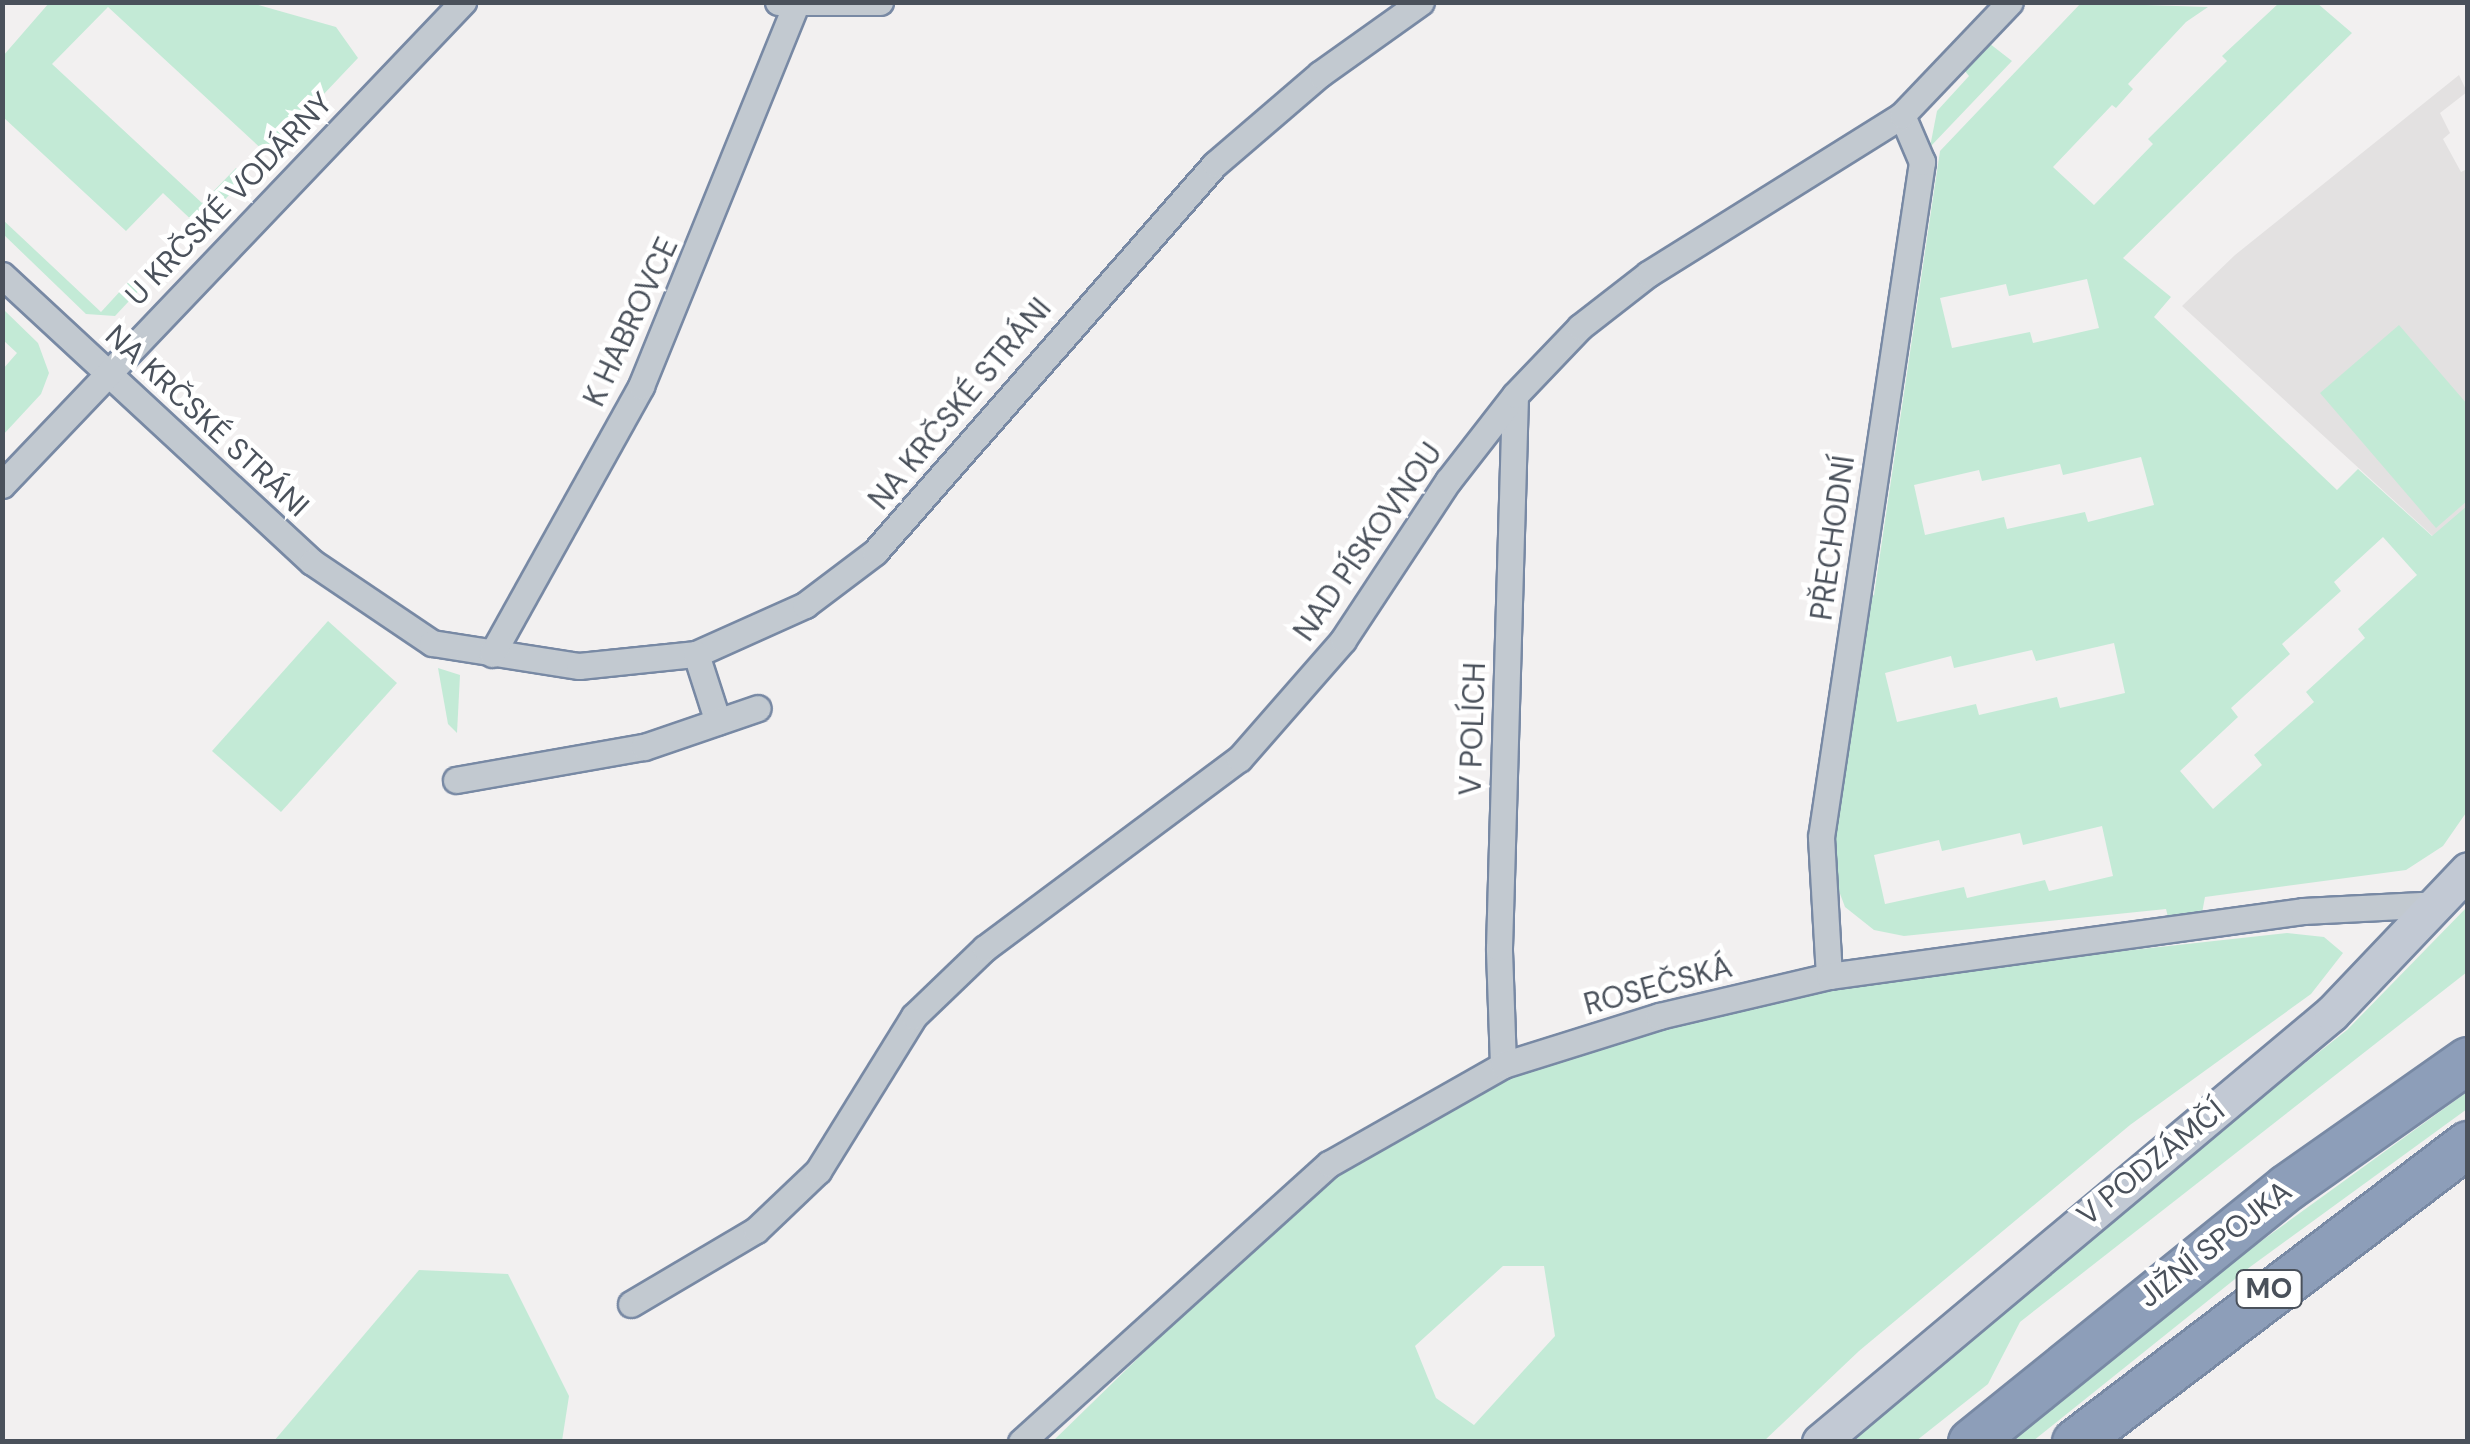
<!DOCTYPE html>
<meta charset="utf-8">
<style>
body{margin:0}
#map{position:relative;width:2470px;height:1444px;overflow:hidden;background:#f2f0f0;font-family:"DM Sans",sans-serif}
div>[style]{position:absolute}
.education>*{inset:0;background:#e3e1e1}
.green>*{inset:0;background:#c3ead6}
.roads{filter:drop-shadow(2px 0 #7889a4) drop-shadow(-2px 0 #7889a4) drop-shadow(0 2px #7889a4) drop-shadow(0 -2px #7889a4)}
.street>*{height:25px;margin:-12.5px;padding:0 12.5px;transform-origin:12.5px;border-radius:12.5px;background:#c2c9d0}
.secondary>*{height:35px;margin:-17.5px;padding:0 17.5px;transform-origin:17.5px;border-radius:17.5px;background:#c2c9d4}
.highway>*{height:45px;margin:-22.5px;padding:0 22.5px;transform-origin:22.5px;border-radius:22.5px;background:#8d9eb9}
span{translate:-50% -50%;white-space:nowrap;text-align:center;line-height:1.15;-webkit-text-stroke:9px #fff;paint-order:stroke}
.shield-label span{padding:2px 8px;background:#fff;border:2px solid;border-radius:8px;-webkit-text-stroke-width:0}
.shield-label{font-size:28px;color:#4a515b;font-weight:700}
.street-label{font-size:30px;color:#4a515b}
.frame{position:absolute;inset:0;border:5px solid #4a515b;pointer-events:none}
</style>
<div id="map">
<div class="education">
<i style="clip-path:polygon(2459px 75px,2467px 92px,2440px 113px,2450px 133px,2443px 139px,2461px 172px,2467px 169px,2467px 550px,2448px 550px,2182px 306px,2235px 255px)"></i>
</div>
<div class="green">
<i style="clip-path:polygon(251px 3px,336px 27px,358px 58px,267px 154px,108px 7px,52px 64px,202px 203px,236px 168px,246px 177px,199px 227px,163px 193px,126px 231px,3px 117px,3px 56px,49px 3px)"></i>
<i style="clip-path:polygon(evenodd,2081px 3px,2208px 7px,2186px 22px,2128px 84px,2133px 89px,2116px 108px,2112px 105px,2053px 167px,2094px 205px,2153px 144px,2148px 139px,2227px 61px,2222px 56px,2279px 3px,2317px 3px,2352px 33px,2123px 258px,2171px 297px,2154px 317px,2337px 490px,2358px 469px,2432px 536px,2467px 506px,2468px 810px,2443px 846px,2406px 870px,2205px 897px,2202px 913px,2168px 917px,2166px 909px,1904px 936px,1874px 930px,1845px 907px,1833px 875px,1836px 817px,1865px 601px,1874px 595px,1940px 151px,2081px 3px,2087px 279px,2099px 328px,2033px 343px,2030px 332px,1952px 348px,1940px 298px,2006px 284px,2009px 296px,2087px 279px,2081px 3px,2141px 457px,2154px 505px,2088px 522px,2085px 512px,2007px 529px,2004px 517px,1925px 535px,1914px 485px,1979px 470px,1982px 481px,2060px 464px,2063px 475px,2141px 457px,2081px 3px,2383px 537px,2417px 575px,2358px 629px,2365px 638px,2306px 692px,2314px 702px,2254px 755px,2262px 765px,2213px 809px,2180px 771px,2238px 717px,2231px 708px,2290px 654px,2282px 644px,2341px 591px,2334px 582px,2383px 537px,2081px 3px,2114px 643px,2125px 693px,2060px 708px,2057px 697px,1979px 715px,1976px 704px,1897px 722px,1885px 673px,1951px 656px,1954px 668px,2032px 650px,2036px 661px,2114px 643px,2081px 3px,2102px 826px,2113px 876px,2049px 891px,2045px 880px,1967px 898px,1964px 887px,1885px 904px,1874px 855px,1939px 840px,1942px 851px,2020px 833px,2023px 845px,2102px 826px)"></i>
<i style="clip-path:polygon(1985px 40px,2012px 61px,1930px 147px,1937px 111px,1969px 76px,1960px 65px)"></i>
<i style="clip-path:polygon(2px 219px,101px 312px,135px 275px,145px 284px,115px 316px,86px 314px,3px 234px)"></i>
<i style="clip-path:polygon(3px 309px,38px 343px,49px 373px,41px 394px,3px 435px,3px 369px,17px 353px,3px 340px)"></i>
<i style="clip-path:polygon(2399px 325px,2467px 404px,2467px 501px,2436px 528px,2320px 393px)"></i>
<i style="clip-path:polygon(328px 621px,397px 683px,281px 812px,212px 751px)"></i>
<i style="clip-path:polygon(438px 668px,460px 675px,457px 733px,448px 724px)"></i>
<i style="clip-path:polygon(2467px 907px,2467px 972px,2020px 1322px,1988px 1384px,1916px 1441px,1839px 1442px,2086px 1235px,2347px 1030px)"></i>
<i style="clip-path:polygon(evenodd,2287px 933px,2324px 937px,2343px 953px,2311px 994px,2130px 1125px,1859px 1351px,1764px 1441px,1052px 1442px,1326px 1175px,1515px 1074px,1663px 1023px,1831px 983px,2287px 933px,1503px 1266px,1544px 1266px,1555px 1336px,1474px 1425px,1436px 1398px,1415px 1346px,1503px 1266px)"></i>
<i style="clip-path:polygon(2467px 1092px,2467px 1109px,2250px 1267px,2033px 1441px,2011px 1441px,2242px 1255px)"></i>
<i style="clip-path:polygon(419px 1270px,508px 1274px,569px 1396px,562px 1441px,274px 1441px)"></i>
</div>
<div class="roads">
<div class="street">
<i style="left:778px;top:2px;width:102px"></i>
<i style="left:2px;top:275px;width:422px;rotate:42.8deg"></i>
<i style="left:312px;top:562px;width:145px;rotate:34deg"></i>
<i style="left:432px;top:643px;width:149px;rotate:8.9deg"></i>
<i style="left:579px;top:666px;width:118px;rotate:-5.9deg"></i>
<i style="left:696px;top:654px;width:120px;rotate:-24.2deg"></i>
<i style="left:805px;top:605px;width:88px;rotate:-37.1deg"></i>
<i style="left:875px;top:552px;width:516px;rotate:-48.77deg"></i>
<i style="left:1215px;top:164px;width:138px;rotate:-40.6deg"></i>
<i style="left:1320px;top:74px;width:124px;rotate:-35.5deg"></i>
<i style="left:2px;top:485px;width:668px;rotate:-46.34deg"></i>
<i style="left:492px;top:654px;width:307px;rotate:-60.9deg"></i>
<i style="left:641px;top:386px;width:414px;rotate:-67.9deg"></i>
<i style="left:696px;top:654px;width:71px;rotate:72.1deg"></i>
<i style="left:456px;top:780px;width:191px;rotate:-10deg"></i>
<i style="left:644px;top:747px;width:120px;rotate:-18.9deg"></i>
<i style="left:1829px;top:976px;width:139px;rotate:-93.3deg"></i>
<i style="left:1821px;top:837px;width:683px;rotate:-81.49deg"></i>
<i style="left:1922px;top:162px;width:51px;rotate:-113.1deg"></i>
<i style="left:1503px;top:1065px;width:117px;rotate:-92deg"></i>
<i style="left:1499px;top:948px;width:553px;rotate:-88.34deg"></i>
<i style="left:631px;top:1304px;width:145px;rotate:-30.6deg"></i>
<i style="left:756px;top:1230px;width:86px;rotate:-43.6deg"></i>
<i style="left:818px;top:1171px;width:182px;rotate:-58.2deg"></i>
<i style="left:914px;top:1016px;width:98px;rotate:-43.8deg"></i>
<i style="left:985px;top:948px;width:317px;rotate:-36.7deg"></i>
<i style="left:1239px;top:759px;width:158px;rotate:-48.8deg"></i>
<i style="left:1343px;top:640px;width:191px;rotate:-56.6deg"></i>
<i style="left:1448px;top:481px;width:109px;rotate:-52.1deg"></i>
<i style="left:1515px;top:395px;width:94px;rotate:-46.3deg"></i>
<i style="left:1580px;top:327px;width:86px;rotate:-37.9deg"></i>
<i style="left:1648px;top:274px;width:300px;rotate:-32deg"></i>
<i style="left:1902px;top:115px;width:156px;rotate:-46.3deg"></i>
<i style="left:1021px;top:1442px;width:415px;rotate:-42.1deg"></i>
<i style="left:1329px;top:1164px;width:200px;rotate:-29.6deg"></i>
<i style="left:1503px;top:1065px;width:164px;rotate:-17.4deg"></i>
<i style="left:1659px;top:1016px;width:175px;rotate:-13.2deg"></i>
<i style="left:1829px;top:976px;width:478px;rotate:-7.8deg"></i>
<i style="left:2303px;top:911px;width:138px;rotate:-2.9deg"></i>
</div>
<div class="secondary">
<i style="left:1820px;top:1442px;width:668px;rotate:-39.96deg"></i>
<i style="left:2332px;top:1013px;width:197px;rotate:-46.4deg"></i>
</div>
<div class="highway">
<i style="left:1971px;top:1442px;width:406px;rotate:-38.9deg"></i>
<i style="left:2287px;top:1187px;width:221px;rotate:-35.1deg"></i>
<i style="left:2075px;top:1442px;width:493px;rotate:-37.2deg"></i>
</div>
</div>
<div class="shield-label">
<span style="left:2269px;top:1289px">MO</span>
</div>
<div class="street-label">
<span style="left:229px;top:199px;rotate:-46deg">U KRČSKÉ VODÁRNY</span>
<span style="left:631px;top:322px;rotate:-65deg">K HABROVCE</span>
<span style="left:960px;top:404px;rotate:-50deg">NA KRČSKÉ STRÁNI</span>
<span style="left:207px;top:421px;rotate:43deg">NA KRČSKÉ STRÁNI</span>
<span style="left:1833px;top:538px;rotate:-82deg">PŘECHODNÍ</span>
<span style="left:1368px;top:542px;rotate:-55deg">NAD PÍSKOVNOU</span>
<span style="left:1473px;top:729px;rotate:-88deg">V POLÍCH</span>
<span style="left:1658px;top:986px;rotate:-15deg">ROSEČSKÁ</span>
<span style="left:2151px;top:1163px;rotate:-39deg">V PODZÁMČÍ</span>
<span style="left:2215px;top:1244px;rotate:-38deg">JIŽNÍ SPOJKA</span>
</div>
<div class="frame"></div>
</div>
